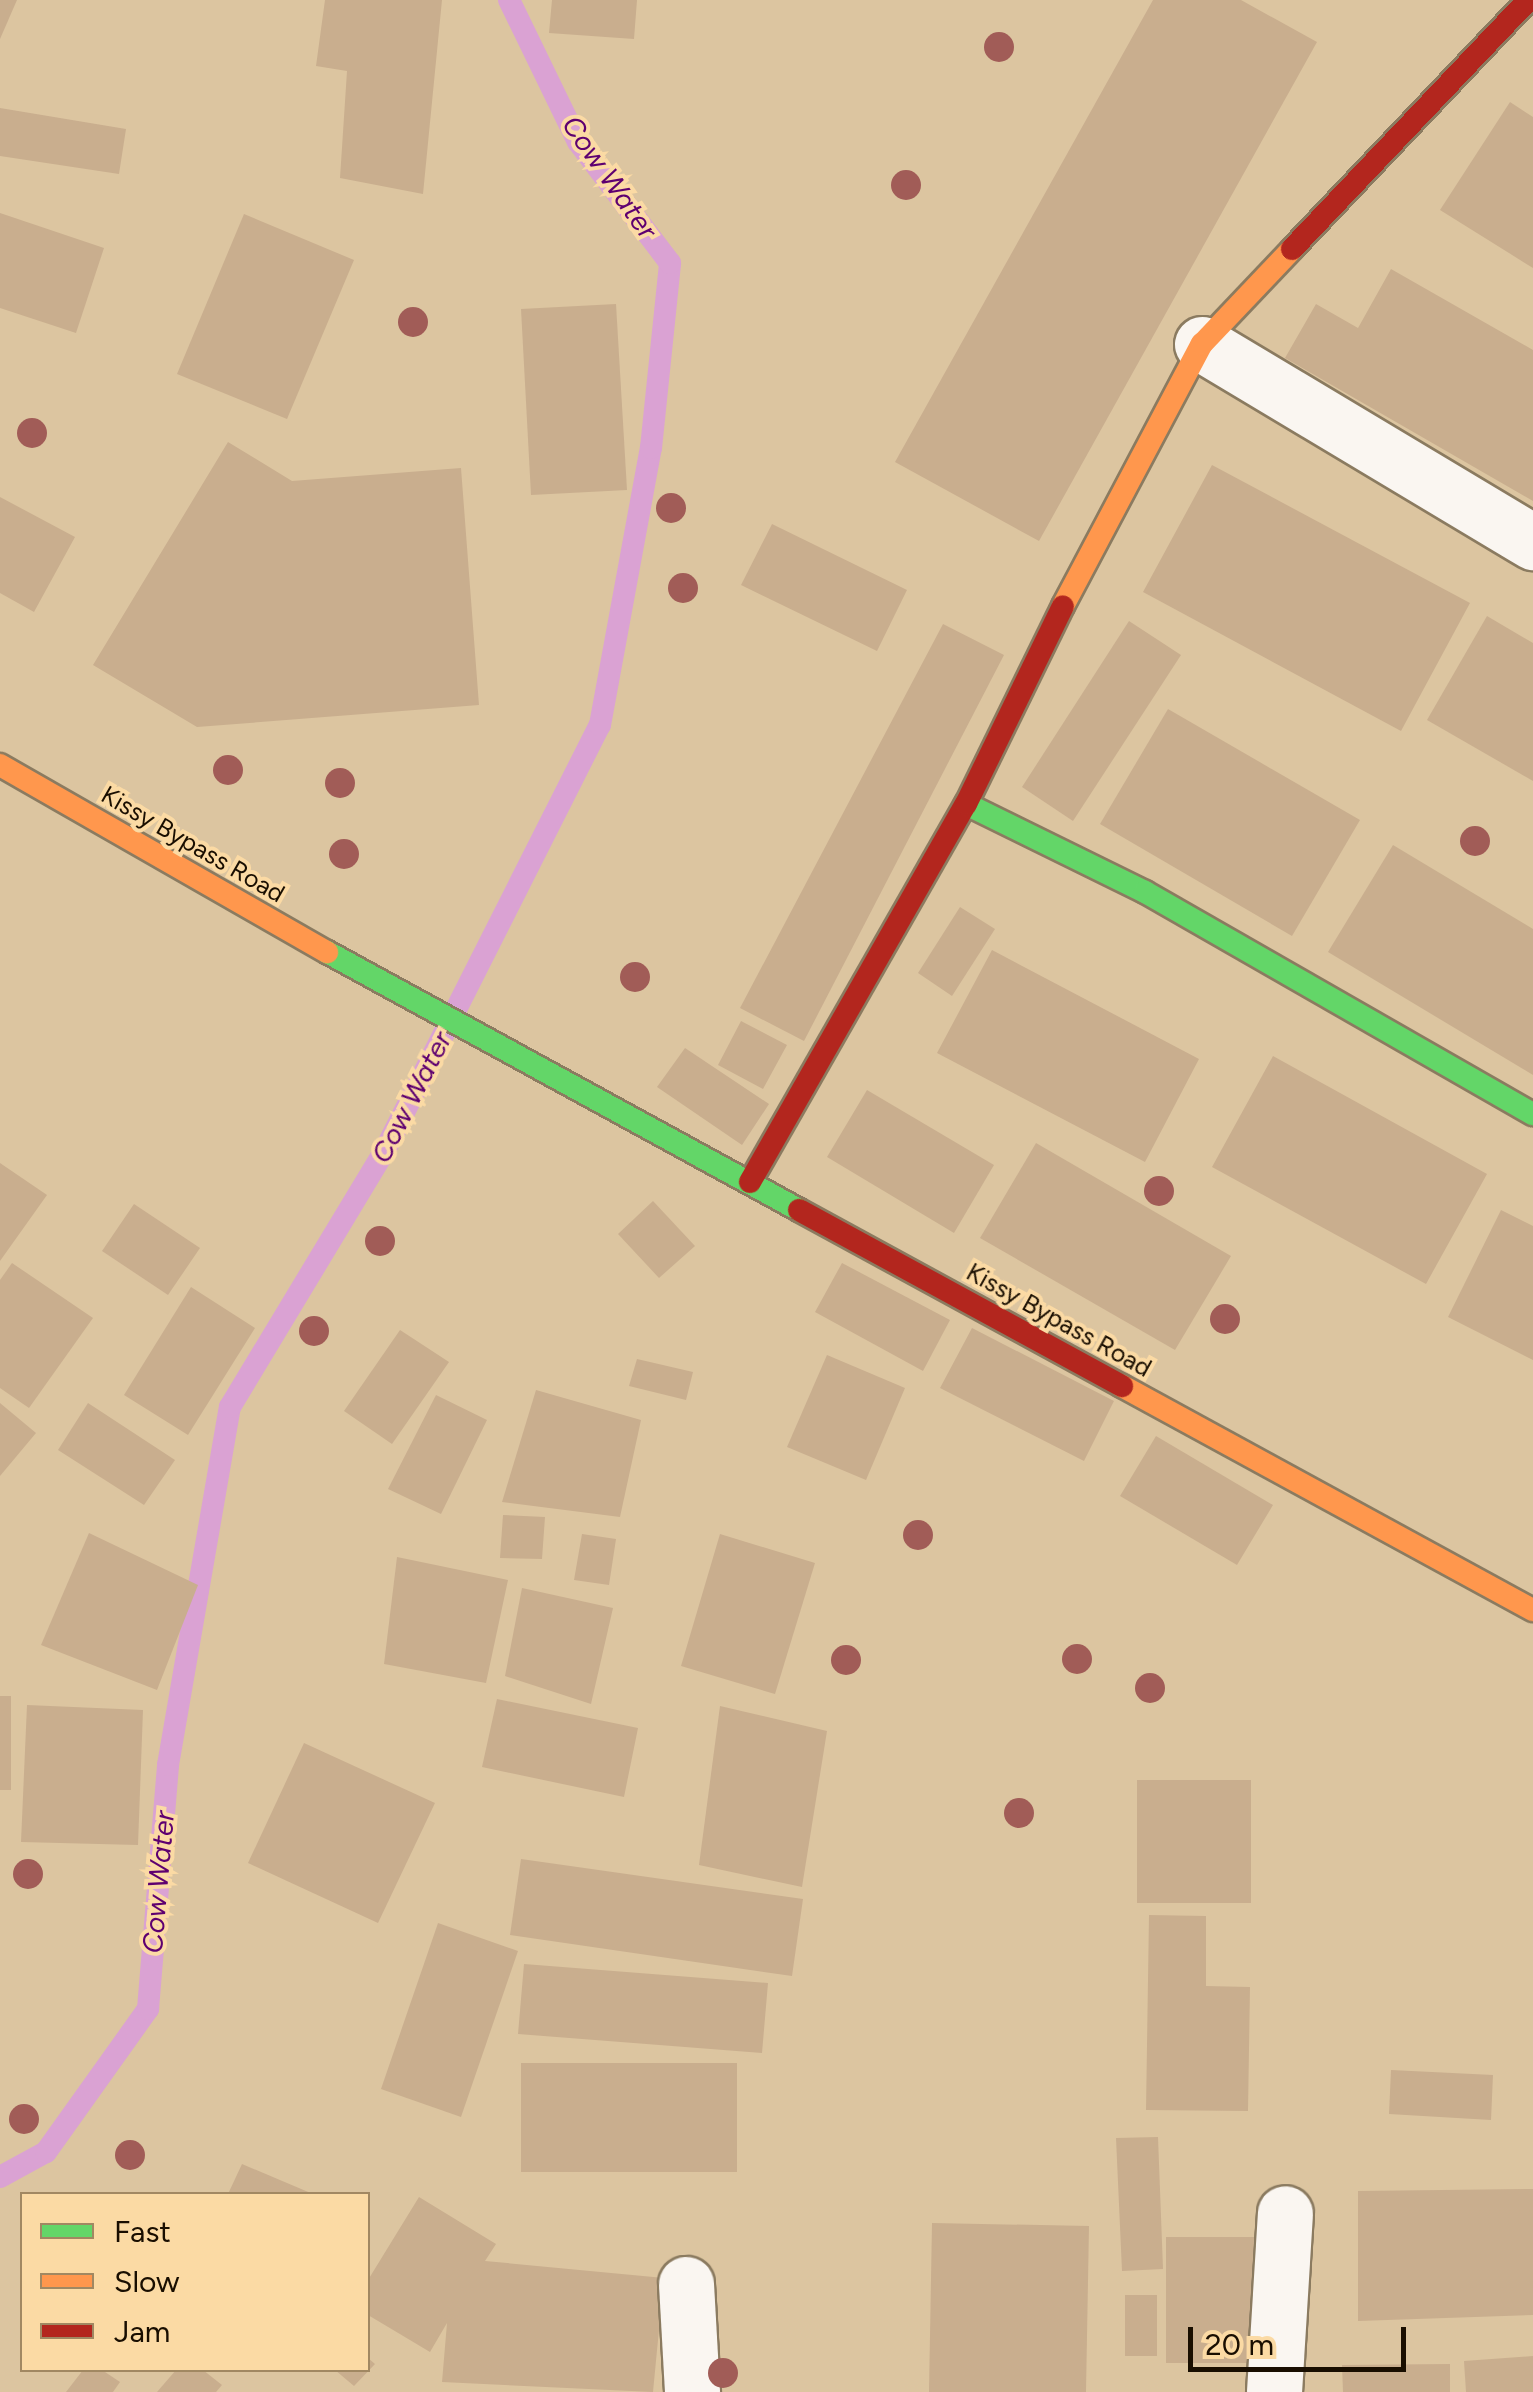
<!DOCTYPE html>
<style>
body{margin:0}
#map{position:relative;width:1533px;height:2392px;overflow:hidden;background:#dcc5a0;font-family:Figtree,sans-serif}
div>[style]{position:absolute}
.stream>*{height:22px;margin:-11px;padding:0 11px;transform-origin:11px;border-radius:11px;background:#daa2d3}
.building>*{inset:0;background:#c9ae8e}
.roads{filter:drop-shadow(2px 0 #8b7b60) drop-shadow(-2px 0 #8b7b60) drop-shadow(0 2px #8b7b60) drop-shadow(0 -2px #8b7b60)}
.street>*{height:55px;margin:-27.5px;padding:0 27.5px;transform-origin:27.5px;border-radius:27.5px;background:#faf6f1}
.fast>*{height:22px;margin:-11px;padding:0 11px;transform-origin:11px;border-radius:11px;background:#63d668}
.slow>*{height:22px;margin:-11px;padding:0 11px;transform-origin:11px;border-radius:11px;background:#ff974d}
.jam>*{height:22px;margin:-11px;padding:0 11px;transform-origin:11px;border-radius:11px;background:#b3261e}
.trees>*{width:30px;height:30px;margin:-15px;border-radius:50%;background:#a15c57}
span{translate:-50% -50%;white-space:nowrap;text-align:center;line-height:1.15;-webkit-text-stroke:8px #fbdaa4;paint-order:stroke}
.street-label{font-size:25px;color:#190e00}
.water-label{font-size:28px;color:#5e0070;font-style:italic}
.legend{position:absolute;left:20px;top:2192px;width:350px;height:180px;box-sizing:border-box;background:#fbdaa4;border:2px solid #a18862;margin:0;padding:12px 18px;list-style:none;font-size:30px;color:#190e00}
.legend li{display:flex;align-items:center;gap:20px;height:50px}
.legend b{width:50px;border:2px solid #a18862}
.scale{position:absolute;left:1188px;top:2327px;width:218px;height:45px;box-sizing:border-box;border:5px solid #190e00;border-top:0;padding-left:12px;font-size:30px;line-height:35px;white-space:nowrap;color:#190e00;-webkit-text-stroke:8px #fbdaa4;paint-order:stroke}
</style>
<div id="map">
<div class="stream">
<i style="left:0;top:2177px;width:52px;rotate:-28.5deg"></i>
<i style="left:46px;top:2152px;width:176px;rotate:-54.5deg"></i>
<i style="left:148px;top:2009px;width:245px;rotate:-85.3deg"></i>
<i style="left:168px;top:1765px;width:363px;rotate:-80.2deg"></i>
<i style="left:230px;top:1407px;width:298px;rotate:-58.9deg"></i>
<i style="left:384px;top:1152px;width:479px;rotate:-63.2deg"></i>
<i style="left:600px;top:725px;width:282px;rotate:-79.6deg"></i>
<i style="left:651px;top:448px;width:186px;rotate:-84.1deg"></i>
<i style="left:670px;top:263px;width:152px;rotate:-127.2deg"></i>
<i style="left:578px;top:142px;width:158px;rotate:-115.9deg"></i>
</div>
<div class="building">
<i style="clip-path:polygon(0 0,17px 0,0 39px)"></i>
<i style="clip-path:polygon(325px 0,442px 0,423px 194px,340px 178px,347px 71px,316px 66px)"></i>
<i style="clip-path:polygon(552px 0,637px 0,634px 39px,549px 33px)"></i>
<i style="clip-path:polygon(1153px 0,1241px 0,1317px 42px,1039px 541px,895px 462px)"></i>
<i style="clip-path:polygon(1510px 102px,1533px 117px,1533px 268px,1440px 210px)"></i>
<i style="clip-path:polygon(0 108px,126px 129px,119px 174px,0 156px)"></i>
<i style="clip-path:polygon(0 213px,104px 248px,76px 333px,0 308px)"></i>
<i style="clip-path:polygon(244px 214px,354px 260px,287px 419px,177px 374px)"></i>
<i style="clip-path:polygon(1391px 269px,1533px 350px,1533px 501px,1285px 358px,1316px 304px,1358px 328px)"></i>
<i style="clip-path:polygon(616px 304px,627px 490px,531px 495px,521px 309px)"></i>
<i style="clip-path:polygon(228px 442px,292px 481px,461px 468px,479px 705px,197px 727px,93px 665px)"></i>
<i style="clip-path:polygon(1212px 465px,1470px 603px,1401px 731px,1143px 592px)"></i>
<i style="clip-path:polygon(0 497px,75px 537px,34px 612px,0 593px)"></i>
<i style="clip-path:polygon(772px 524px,907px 590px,877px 651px,741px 585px)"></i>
<i style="clip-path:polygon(1487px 616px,1533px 643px,1533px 781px,1427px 720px)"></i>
<i style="clip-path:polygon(1129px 621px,1181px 655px,1073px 821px,1022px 787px)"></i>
<i style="clip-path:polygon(943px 624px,1004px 655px,804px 1041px,740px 1008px)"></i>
<i style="clip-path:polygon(1168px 709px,1360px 820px,1292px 936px,1100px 824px)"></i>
<i style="clip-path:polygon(1393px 845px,1533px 929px,1533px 1075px,1328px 952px)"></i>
<i style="clip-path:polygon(960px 907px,995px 929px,952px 996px,918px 973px)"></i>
<i style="clip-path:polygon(992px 950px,1199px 1059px,1145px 1162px,937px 1053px)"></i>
<i style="clip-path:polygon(741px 1021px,787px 1045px,763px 1089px,718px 1065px)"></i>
<i style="clip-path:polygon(685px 1048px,769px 1104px,742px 1145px,657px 1087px)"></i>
<i style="clip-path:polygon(1273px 1056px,1487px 1174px,1426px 1284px,1212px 1167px)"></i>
<i style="clip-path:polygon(867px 1090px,994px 1165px,954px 1233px,827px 1157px)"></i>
<i style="clip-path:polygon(1036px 1143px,1231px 1256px,1175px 1350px,980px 1238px)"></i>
<i style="clip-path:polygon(0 1163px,47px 1195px,0 1261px)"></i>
<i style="clip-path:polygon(653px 1201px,695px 1246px,659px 1278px,618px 1234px)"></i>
<i style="clip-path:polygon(134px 1204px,200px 1248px,168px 1295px,102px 1251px)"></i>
<i style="clip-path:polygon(1501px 1210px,1533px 1226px,1533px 1360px,1448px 1317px)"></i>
<i style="clip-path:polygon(12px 1263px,93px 1318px,29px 1408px,0 1388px,0 1280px)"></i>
<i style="clip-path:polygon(842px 1263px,950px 1320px,923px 1371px,815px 1312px)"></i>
<i style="clip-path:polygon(191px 1287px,255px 1328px,188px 1435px,124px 1395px)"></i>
<i style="clip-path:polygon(972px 1328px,1114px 1401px,1084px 1461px,940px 1388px)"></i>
<i style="clip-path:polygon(400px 1330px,449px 1362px,392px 1444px,344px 1411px)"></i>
<i style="clip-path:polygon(827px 1355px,905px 1388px,866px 1480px,787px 1447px)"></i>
<i style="clip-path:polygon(637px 1359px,693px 1372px,686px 1400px,629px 1386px)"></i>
<i style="clip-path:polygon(536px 1390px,641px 1420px,620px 1517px,502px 1502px)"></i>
<i style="clip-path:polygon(436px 1395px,487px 1420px,441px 1514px,388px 1489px)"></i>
<i style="clip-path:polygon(0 1403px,36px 1433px,0 1476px)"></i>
<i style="clip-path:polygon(88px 1403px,175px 1460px,144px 1505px,58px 1450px)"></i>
<i style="clip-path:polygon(1156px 1436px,1273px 1505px,1237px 1565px,1120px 1496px)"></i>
<i style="clip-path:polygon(503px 1515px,545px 1517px,542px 1559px,500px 1558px)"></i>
<i style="clip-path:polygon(89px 1533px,198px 1585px,157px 1690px,41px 1645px)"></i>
<i style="clip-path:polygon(582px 1534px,616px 1539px,609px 1585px,574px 1580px)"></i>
<i style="clip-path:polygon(720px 1534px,815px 1563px,775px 1694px,681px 1666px)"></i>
<i style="clip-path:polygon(397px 1557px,508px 1580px,486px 1683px,384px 1664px)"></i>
<i style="clip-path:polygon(522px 1588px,613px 1608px,591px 1704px,505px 1676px)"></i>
<i style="clip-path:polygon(0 1696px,11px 1696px,11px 1790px,0 1790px)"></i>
<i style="clip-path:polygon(497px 1699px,638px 1728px,624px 1797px,482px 1767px)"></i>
<i style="clip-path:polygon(27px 1705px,143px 1710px,138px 1845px,21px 1842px)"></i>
<i style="clip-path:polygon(720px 1706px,827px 1731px,802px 1887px,699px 1865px)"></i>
<i style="clip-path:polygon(304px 1743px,435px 1803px,378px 1923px,248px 1863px)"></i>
<i style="clip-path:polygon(1137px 1780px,1251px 1780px,1251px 1903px,1137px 1903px)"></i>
<i style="clip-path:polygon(521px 1859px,803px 1899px,792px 1976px,510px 1935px)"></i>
<i style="clip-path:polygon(1149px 1915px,1206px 1916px,1206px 1986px,1250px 1987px,1248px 2111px,1146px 2110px)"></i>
<i style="clip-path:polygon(438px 1923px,518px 1951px,461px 2117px,381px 2089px)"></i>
<i style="clip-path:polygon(524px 1964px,768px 1983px,762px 2053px,518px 2034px)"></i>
<i style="clip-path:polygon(521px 2063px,737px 2063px,737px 2172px,521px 2172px)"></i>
<i style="clip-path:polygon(1391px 2070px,1493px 2075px,1491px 2120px,1389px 2114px)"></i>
<i style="clip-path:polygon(1158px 2137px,1163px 2269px,1122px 2271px,1116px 2138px)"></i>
<i style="clip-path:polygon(242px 2164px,313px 2194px,228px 2194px)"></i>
<i style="clip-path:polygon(1533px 2189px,1533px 2315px,1358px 2321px,1358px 2191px)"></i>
<i style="clip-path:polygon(419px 2197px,496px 2244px,485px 2261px,664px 2278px,653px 2392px,442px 2382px,447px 2323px,430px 2352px,368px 2315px,368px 2280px)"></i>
<i style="clip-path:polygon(932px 2223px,1089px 2226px,1086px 2392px,929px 2392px)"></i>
<i style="clip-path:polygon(1166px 2237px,1272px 2237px,1272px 2363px,1166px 2363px)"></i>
<i style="clip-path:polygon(1125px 2295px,1157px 2295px,1157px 2356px,1125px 2356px)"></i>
<i style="clip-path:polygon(1533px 2356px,1533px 2392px,1466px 2392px,1464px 2361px)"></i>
<i style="clip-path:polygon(368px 2358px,375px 2364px,354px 2386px,335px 2370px,368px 2370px)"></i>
<i style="clip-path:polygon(1450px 2364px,1450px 2392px,1343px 2392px,1342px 2365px)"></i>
<i style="clip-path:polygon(83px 2370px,102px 2370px,120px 2382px,113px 2392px,66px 2392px)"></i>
<i style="clip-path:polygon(176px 2370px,203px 2370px,222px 2385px,216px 2392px,157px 2392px)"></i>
</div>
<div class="roads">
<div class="street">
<i style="left:1202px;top:344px;width:386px;rotate:30.9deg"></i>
<i style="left:686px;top:2284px;width:108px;rotate:86.8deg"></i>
<i style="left:1274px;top:2392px;width:179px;rotate:-86.5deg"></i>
</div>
<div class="fast">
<i style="left:966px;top:804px;width:199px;rotate:26.2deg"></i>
<i style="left:1145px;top:892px;width:447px;rotate:29.8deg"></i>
<i style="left:327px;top:952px;width:538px;rotate:28.66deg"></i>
</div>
<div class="slow">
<i style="left:1063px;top:606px;width:297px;rotate:-62.1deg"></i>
<i style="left:1202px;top:344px;width:131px;rotate:-46.5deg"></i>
<i style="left:0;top:765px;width:377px;rotate:29.8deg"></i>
<i style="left:1122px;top:1386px;width:468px;rotate:28.6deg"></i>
</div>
<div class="jam">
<i style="left:1292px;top:249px;width:343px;rotate:-46.5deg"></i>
<i style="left:750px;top:1182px;width:435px;rotate:-60.3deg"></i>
<i style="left:966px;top:804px;width:220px;rotate:-63.9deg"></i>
<i style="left:799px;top:1210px;width:368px;rotate:28.6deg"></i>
</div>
</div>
<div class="trees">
<i style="left:999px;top:47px"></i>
<i style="left:906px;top:185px"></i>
<i style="left:413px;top:322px"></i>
<i style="left:32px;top:433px"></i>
<i style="left:671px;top:508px"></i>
<i style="left:683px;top:588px"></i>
<i style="left:228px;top:770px"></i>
<i style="left:340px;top:783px"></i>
<i style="left:1475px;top:841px"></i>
<i style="left:344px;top:854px"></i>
<i style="left:635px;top:977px"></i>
<i style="left:1159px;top:1191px"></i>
<i style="left:380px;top:1241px"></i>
<i style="left:1225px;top:1319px"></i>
<i style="left:314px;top:1331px"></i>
<i style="left:918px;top:1535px"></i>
<i style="left:1077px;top:1659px"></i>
<i style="left:846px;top:1660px"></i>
<i style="left:1150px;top:1688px"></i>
<i style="left:1019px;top:1813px"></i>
<i style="left:28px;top:1874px"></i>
<i style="left:24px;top:2119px"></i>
<i style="left:130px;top:2155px"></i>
<i style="left:723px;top:2373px"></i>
</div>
<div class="street-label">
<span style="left:193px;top:844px;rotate:30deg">Kissy Bypass Road</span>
<span style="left:1059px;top:1320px;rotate:29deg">Kissy Bypass Road</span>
</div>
<div class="water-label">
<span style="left:610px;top:177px;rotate:55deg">Cow Water</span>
<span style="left:411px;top:1097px;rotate:-63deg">Cow Water</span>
<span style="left:158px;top:1882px;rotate:-85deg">Cow Water</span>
</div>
<ul class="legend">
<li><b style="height:12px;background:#63d668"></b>Fast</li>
<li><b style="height:12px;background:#ff974d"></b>Slow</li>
<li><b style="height:12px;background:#b3261e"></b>Jam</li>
</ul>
<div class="scale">20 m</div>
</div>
